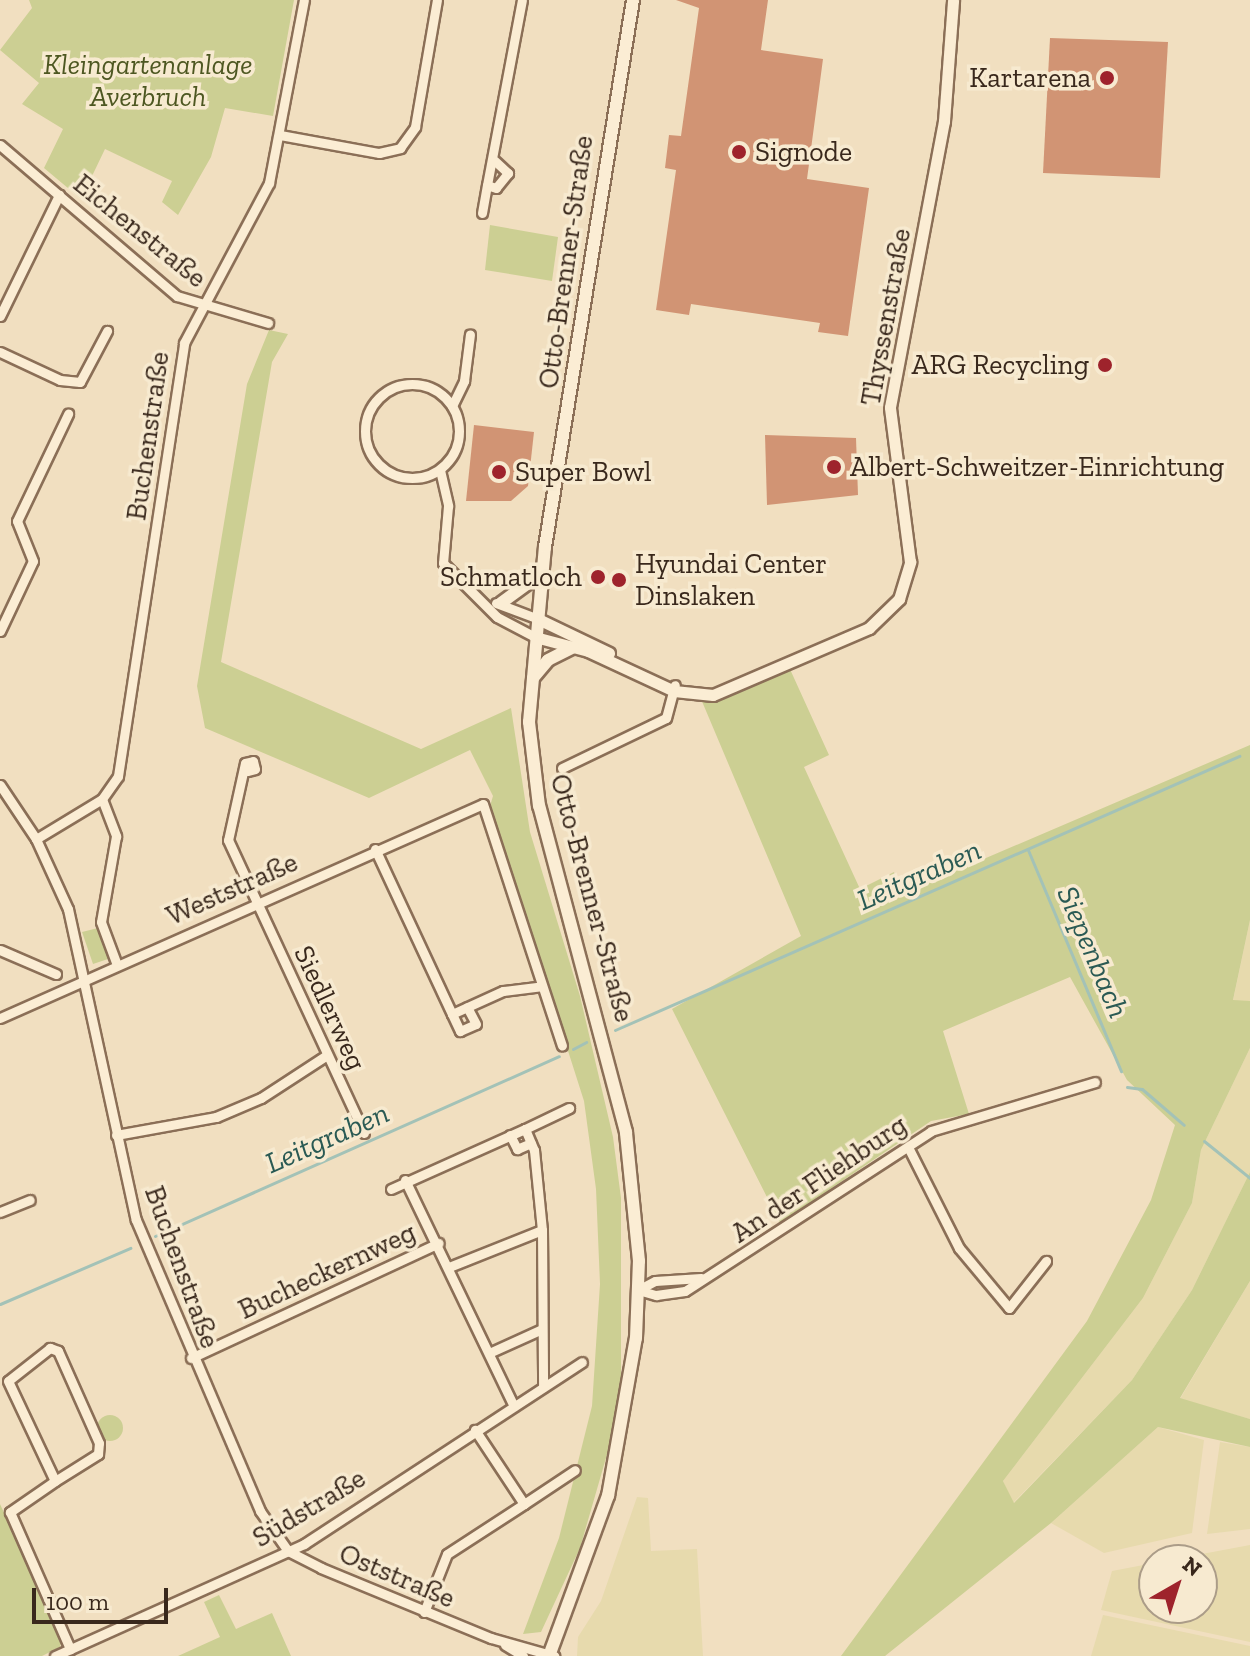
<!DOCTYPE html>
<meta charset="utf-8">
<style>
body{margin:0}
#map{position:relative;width:1250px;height:1656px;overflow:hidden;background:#f1dfc0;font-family:"Zilla Slab",serif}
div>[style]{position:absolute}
.farmland>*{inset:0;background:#e7daad}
.green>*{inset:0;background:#cccf93}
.round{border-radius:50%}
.stream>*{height:3px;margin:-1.5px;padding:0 1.5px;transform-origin:1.5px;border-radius:1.5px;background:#a3c2b7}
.building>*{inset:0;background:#d19474}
.roads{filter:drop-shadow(2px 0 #8b6f57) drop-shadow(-2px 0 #8b6f57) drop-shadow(0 2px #8b6f57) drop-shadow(0 -2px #8b6f57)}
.minor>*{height:9px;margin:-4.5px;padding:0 4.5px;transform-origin:4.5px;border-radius:4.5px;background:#fbedd4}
.minor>.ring{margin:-4.5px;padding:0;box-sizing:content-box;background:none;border:9px solid #fbedd4;border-radius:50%}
.tertiary>*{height:11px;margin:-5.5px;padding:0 5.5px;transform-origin:5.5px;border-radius:5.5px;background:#fbedd4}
.secondary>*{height:12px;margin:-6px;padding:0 6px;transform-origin:6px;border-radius:6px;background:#fbedd4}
.dots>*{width:22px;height:22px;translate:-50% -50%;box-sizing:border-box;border:4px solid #f7ead0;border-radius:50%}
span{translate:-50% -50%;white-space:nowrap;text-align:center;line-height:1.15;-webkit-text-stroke:7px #f7ead0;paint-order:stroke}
.park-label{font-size:28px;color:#4d5721;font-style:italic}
.poi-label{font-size:28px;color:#39281c}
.right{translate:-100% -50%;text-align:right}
.left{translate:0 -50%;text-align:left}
.street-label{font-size:28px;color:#39281c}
.water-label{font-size:30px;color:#2a5a54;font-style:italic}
.north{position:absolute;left:1138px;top:1544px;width:80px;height:80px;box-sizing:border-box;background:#f7ead0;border:2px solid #ab9c88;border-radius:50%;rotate:39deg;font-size:22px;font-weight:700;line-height:32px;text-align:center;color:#39281c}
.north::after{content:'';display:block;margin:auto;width:28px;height:36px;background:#9e232c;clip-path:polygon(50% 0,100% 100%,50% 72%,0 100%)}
.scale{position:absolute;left:32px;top:1588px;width:136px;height:36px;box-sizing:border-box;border:4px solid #39281c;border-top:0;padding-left:10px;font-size:24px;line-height:28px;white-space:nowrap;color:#39281c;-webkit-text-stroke:6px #f7ead0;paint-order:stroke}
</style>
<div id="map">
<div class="farmland">
<i style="clip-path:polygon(1250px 920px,1250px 1001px,1233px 1001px)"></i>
<i style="clip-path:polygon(1250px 1048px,1250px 1172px,1192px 1290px,1132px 1380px,1013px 1503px,1003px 1481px,1143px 1298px,1192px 1203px,1201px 1150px)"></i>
<i style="clip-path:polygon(1250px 1281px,1250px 1419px,1180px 1399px)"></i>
<i style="clip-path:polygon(1158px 1427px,1204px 1440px,1192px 1533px,1104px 1553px,1051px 1523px)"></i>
<i style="clip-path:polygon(1220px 1442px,1250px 1447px,1250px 1529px,1207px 1534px)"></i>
<i style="clip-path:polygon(637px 1497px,648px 1498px,651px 1551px,697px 1549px,703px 1656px,577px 1656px,578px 1637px,601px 1601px)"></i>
<i style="clip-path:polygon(1250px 1545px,1250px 1642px,1101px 1610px,1112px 1571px,1154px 1563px,1154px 1608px,1202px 1608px,1202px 1560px,1170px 1560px)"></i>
<i style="clip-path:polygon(1103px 1615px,1250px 1646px,1250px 1656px,1091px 1656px)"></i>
</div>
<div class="green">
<i style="clip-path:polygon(29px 0,294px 0,273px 116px,225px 108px,211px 157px,178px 215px,162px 202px,172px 181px,105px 149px,81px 199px,44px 168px,63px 129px,22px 104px,39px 83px,0 50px,32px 8px)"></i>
<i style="clip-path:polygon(490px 225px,558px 237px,552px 281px,485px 270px)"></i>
<i style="clip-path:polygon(269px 330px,288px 334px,272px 362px,221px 662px,421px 749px,511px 708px,530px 832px,580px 996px,613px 1137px,621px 1198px,621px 1406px,580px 1548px,541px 1632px,523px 1634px,559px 1538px,592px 1406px,600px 1284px,596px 1189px,584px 1101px,490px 806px,493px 796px,470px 750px,369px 798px,205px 728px,197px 686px,247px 384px)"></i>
<i style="clip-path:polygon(789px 667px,829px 755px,804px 767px,860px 889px,894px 872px,902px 894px,1250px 745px,1250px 920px,1233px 1000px,1250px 1001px,1250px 1048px,1201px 1150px,1192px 1203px,1143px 1298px,1003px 1481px,1014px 1503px,1132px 1380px,1192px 1290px,1250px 1172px,1250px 1281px,1180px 1398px,1250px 1419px,1250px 1447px,1158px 1427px,1051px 1523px,885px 1656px,841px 1656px,1087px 1321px,1151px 1200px,1175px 1125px,1127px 1080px,1070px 977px,943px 1031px,969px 1114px,931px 1121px,780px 1223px,672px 1009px,801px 936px,701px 699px)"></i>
<i style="clip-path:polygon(98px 928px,111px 958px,93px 964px,82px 932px)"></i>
<i class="round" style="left:97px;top:1415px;width:26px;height:26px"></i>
<i style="clip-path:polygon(0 1504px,62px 1637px,60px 1647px,42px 1656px,0 1656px)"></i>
<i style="clip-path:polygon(219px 1595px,236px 1629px,272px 1613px,291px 1656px,178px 1656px,220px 1637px,204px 1602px)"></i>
</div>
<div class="stream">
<i style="left:1028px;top:850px;width:240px;rotate:67.2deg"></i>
<i style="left:615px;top:1030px;width:682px;rotate:-23.71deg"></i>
<i style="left:573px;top:1049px;width:15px;rotate:-28deg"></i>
<i style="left:1127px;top:1087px;width:15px;rotate:8deg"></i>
<i style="left:1142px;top:1089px;width:55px;rotate:40.6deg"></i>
<i style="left:1204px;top:1141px;width:59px;rotate:38.8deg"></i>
<i style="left:155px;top:1236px;width:442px;rotate:-24deg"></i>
<i style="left:0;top:1304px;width:142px;rotate:-23.3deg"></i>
</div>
<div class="building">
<i style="clip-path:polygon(676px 0,768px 0,761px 50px,823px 59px,807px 179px,869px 188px,848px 336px,818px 332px,820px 323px,691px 304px,689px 315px,656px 310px,676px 170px,665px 168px,669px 135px,681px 136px,699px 8px)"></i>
<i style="clip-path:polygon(1050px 38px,1168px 42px,1160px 178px,1043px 173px)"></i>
<i style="clip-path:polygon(474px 425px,534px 432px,528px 486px,511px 501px,466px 501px)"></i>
<i style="clip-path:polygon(765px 435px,856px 438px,858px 495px,767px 505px)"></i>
</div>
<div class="roads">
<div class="minor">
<i style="left:280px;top:135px;width:101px;rotate:10.3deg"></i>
<i style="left:379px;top:153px;width:22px;rotate:-13deg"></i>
<i style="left:400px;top:148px;width:26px;rotate:-54deg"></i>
<i style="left:415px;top:127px;width:129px;rotate:-80.2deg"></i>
<i style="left:0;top:145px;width:233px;rotate:40.5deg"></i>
<i style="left:177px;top:296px;width:95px;rotate:16.5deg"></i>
<i style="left:495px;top:161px;width:18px;rotate:43deg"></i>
<i style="left:508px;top:173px;width:19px;rotate:129deg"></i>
<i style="left:496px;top:188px;width:9px;rotate:-162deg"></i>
<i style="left:487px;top:185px;width:188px;rotate:-79.3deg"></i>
<i style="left:482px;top:213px;width:28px;rotate:-80deg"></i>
<i style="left:0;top:316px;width:135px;rotate:-64deg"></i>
<i style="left:0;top:352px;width:66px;rotate:25deg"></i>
<i style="left:60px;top:380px;width:20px;rotate:6deg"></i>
<i style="left:80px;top:382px;width:58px;rotate:-62.1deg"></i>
<i class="ring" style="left:365px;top:384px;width:85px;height:85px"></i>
<i style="left:452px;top:406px;width:28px;rotate:-64deg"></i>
<i style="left:464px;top:381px;width:47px;rotate:-82.7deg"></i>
<i style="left:440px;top:470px;width:37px;rotate:77deg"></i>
<i style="left:448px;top:506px;width:57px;rotate:95deg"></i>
<i style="left:443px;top:563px;width:76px;rotate:45deg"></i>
<i style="left:497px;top:617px;width:43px;rotate:27.8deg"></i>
<i style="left:496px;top:603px;width:43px;rotate:20.6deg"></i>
<i style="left:0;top:631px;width:77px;rotate:-64.8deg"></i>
<i style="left:33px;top:561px;width:43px;rotate:-111.8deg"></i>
<i style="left:17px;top:521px;width:119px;rotate:-64.5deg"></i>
<i style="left:562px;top:768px;width:115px;rotate:-25.7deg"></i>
<i style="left:666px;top:718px;width:34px;rotate:-75deg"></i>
<i style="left:248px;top:771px;width:7px;rotate:-16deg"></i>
<i style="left:255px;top:769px;width:8px;rotate:-104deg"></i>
<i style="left:253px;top:761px;width:8px;rotate:166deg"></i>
<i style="left:245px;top:763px;width:79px;rotate:102.4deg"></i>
<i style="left:228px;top:840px;width:323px;rotate:65.1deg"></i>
<i style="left:0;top:785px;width:65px;rotate:56.3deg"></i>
<i style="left:36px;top:839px;width:77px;rotate:65.4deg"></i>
<i style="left:68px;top:909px;width:318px;rotate:77.7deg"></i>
<i style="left:136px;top:1220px;width:316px;rotate:66.9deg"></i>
<i style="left:260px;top:1511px;width:49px;rotate:55deg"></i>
<i style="left:288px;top:1551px;width:37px;rotate:27deg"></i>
<i style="left:321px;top:1568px;width:184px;rotate:22.4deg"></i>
<i style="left:491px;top:1638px;width:66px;rotate:15.9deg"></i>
<i style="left:102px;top:799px;width:40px;rotate:69deg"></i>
<i style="left:116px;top:836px;width:87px;rotate:99.9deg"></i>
<i style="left:101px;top:922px;width:46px;rotate:69.6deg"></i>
<i style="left:36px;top:839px;width:77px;rotate:-31.2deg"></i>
<i style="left:102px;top:799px;width:28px;rotate:-55deg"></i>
<i style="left:118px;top:776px;width:438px;rotate:-81.3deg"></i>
<i style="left:184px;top:343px;width:181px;rotate:-62deg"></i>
<i style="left:269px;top:183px;width:186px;rotate:-79.2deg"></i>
<i style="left:375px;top:849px;width:182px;rotate:65deg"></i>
<i style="left:452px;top:1014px;width:56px;rotate:-24.3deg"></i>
<i style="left:503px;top:991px;width:38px;rotate:-7deg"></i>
<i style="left:0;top:950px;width:61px;rotate:23.2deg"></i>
<i style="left:452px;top:1014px;width:19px;rotate:65deg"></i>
<i style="left:460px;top:1031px;width:17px;rotate:-24deg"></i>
<i style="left:476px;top:1024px;width:19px;rotate:-118deg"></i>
<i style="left:0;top:1018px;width:528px;rotate:-23.9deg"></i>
<i style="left:483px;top:804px;width:254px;rotate:71.9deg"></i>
<i style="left:525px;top:1129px;width:49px;rotate:-25.5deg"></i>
<i style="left:116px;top:1135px;width:102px;rotate:-10.2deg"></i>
<i style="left:216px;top:1117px;width:49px;rotate:-22.9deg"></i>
<i style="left:261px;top:1098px;width:79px;rotate:-33.1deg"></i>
<i style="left:510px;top:1135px;width:16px;rotate:63deg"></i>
<i style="left:517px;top:1149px;width:15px;rotate:-23deg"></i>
<i style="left:908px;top:1147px;width:113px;rotate:63.2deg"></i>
<i style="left:959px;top:1248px;width:78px;rotate:50.2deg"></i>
<i style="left:1009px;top:1308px;width:60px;rotate:-51.8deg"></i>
<i style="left:405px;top:1180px;width:251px;rotate:64.3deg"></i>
<i style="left:391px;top:1189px;width:147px;rotate:-24.1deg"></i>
<i style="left:525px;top:1129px;width:23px;rotate:67deg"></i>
<i style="left:534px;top:1150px;width:80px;rotate:84.3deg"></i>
<i style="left:542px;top:1230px;width:157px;rotate:89.6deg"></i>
<i style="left:0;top:1212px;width:32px;rotate:-22deg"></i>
<i style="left:449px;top:1267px;width:100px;rotate:-21.7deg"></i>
<i style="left:638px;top:1290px;width:19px;rotate:16deg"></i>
<i style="left:656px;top:1295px;width:29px;rotate:-8deg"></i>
<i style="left:685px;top:1291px;width:293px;rotate:-33deg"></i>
<i style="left:931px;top:1131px;width:171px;rotate:-16.6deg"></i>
<i style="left:638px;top:1290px;width:19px;rotate:-28deg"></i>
<i style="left:655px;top:1281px;width:46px;rotate:-3.7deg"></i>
<i style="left:489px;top:1353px;width:58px;rotate:-24.4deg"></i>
<i style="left:191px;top:1358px;width:273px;rotate:-24.9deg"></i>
<i style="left:55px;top:1481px;width:51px;rotate:-32.1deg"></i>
<i style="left:98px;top:1454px;width:11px;rotate:-85deg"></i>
<i style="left:99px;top:1443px;width:101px;rotate:-114deg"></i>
<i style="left:58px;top:1351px;width:9px;rotate:-159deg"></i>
<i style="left:50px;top:1348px;width:53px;rotate:141.8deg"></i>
<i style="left:8px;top:1381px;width:110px;rotate:64.8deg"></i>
<i style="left:55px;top:1481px;width:55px;rotate:145.4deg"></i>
<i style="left:10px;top:1512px;width:150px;rotate:66.3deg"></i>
<i style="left:524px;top:1504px;width:61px;rotate:-33.7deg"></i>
<i style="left:424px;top:1612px;width:62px;rotate:-68.4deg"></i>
<i style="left:447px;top:1554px;width:92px;rotate:-33deg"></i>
<i style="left:524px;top:1504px;width:89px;rotate:-123.5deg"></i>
<i style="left:505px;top:1645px;width:21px;rotate:31deg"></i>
<i style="left:55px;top:1656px;width:273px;rotate:-24.2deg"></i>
<i style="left:304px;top:1544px;width:332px;rotate:-33.2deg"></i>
</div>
<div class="tertiary">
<i style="left:536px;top:618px;width:81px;rotate:25.6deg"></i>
<i style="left:535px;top:637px;width:55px;rotate:14.8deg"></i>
<i style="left:588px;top:651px;width:95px;rotate:24.9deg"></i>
<i style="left:674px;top:691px;width:39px;rotate:6deg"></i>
<i style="left:713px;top:695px;width:170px;rotate:-23.2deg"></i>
<i style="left:869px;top:628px;width:42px;rotate:-44deg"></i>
<i style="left:899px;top:599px;width:39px;rotate:-73deg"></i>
<i style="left:910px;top:562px;width:156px;rotate:-97.4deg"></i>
<i style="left:890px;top:407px;width:291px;rotate:-79.3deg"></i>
<i style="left:944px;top:121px;width:121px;rotate:-85.7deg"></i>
</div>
<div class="secondary">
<i style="left:501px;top:603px;width:51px;rotate:-36.2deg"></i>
<i style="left:533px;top:678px;width:23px;rotate:-50deg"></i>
<i style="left:548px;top:660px;width:28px;rotate:-27deg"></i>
<i style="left:549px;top:1656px;width:171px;rotate:-69.8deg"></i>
<i style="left:608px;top:1496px;width:160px;rotate:-80deg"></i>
<i style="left:636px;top:1338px;width:77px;rotate:-87.8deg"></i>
<i style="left:639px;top:1261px;width:130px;rotate:-95.8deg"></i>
<i style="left:626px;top:1132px;width:337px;rotate:-104.9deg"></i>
<i style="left:539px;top:806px;width:85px;rotate:-96.8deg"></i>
<i style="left:529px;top:722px;width:176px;rotate:-84.8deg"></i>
<i style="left:545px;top:547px;width:554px;rotate:-80.86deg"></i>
</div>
</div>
<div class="dots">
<i style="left:1107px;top:78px;background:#9e232c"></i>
<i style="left:739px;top:152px;background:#9e232c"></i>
<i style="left:1105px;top:365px;background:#9e232c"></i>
<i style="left:834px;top:467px;background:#9e232c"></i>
<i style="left:499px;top:472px;background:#9e232c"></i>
<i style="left:598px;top:577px;background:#9e232c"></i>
<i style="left:619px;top:580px;background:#9e232c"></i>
</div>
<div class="park-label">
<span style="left:148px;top:81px">Kleingartenanlage<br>Averbruch</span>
</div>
<div class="poi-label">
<span class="right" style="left:1091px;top:78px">Kartarena</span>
<span class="left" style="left:755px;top:152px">Signode</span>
<span class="right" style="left:1089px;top:365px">ARG Recycling</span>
<span class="left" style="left:850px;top:467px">Albert-Schweitzer-Einrichtung</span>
<span class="left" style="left:515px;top:472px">Super Bowl</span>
<span class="left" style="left:635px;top:580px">Hyundai Center<br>Dinslaken</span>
<span class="right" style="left:582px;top:577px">Schmatloch</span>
</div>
<div class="street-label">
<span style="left:140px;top:231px;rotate:39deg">Eichenstraße</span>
<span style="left:566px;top:262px;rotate:-82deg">Otto-Brenner-Straße</span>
<span style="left:886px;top:317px;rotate:-80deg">Thyssenstraße</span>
<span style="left:148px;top:436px;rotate:-82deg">Buchenstraße</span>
<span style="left:232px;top:889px;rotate:-24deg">Weststraße</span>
<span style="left:592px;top:898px;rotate:75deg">Otto-Brenner-Straße</span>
<span style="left:330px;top:1008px;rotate:65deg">Siedlerweg</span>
<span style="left:819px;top:1179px;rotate:-34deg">An der Fliehburg</span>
<span style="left:182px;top:1267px;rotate:70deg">Buchenstraße</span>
<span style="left:327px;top:1271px;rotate:-25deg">Bucheckernweg</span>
<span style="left:309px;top:1508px;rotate:-31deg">Südstraße</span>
<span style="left:397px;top:1576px;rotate:23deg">Oststraße</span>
</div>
<div class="water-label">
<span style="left:919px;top:875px;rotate:-24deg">Leitgraben</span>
<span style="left:1093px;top:952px;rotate:67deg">Siepenbach</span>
<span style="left:327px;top:1138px;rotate:-24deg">Leitgraben</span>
</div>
<div class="north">N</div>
<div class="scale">100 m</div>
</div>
